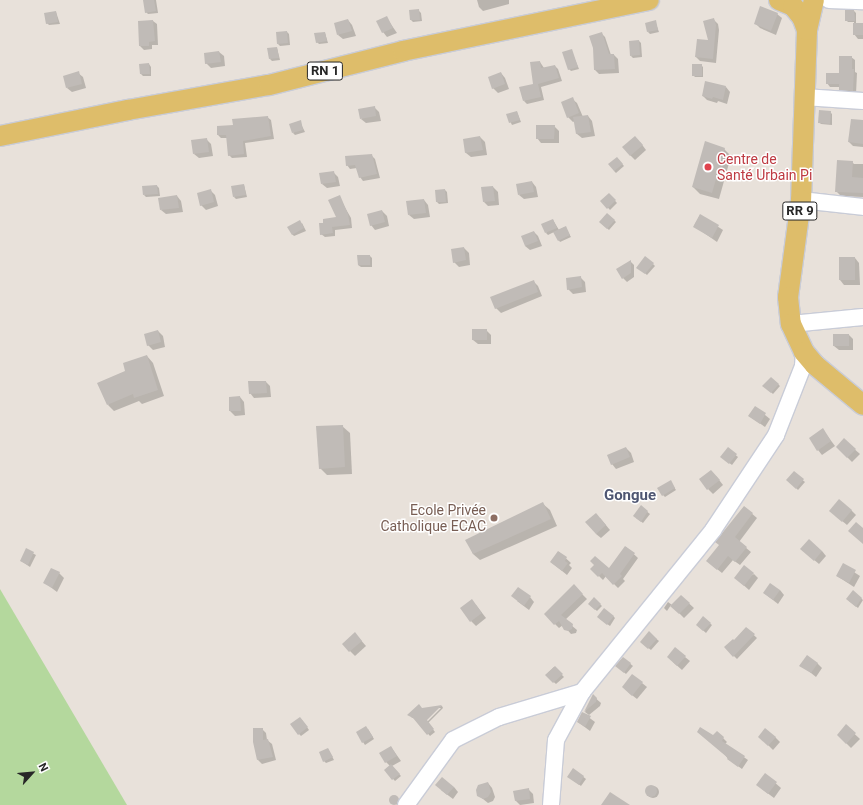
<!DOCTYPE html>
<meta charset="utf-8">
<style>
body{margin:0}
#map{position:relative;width:863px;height:805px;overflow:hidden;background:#e8e1da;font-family:Roboto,sans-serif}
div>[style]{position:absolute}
.green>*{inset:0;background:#b4d89d}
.shadow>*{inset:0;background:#0003}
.round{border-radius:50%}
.building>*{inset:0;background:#c0bbb7}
.roads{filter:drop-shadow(1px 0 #c9ccd7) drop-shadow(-1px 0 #c9ccd7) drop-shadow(0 1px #c9ccd7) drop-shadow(0 -1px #c9ccd7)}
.minor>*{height:16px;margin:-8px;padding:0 8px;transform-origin:8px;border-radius:8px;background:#fff}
.major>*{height:20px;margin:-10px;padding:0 10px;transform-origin:10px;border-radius:10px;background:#debd6a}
.dots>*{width:11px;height:11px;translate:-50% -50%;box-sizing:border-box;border:2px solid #fff;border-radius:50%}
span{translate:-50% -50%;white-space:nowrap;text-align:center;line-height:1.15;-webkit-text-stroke:3px #fff;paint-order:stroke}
.shield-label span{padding:1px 3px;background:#fff;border:1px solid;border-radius:3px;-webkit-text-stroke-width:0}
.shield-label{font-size:13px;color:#272727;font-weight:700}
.health-label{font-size:14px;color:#be3a42}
.left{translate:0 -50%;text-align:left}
.education-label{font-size:14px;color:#785e54}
.right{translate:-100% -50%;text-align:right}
.neighbourhood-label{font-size:15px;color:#4e5672;font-weight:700}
.north{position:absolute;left:12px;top:753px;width:40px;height:40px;-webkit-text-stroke:3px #fff;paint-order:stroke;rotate:63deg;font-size:11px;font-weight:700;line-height:16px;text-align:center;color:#272727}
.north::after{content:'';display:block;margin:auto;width:14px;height:18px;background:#272727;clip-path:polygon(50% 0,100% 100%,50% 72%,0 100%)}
</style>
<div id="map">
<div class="green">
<i style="clip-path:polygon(0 589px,127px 805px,0 805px)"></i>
</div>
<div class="shadow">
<i style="clip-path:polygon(144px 0,156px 0,158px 13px,148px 14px,146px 12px)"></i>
<i style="clip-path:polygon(477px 0,509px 0,509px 4px,483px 11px,479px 7px)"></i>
<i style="clip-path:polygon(419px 11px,421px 13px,422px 21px,413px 22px,411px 20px)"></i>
<i style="clip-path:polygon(854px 11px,856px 13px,856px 24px,863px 24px,863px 39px,858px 39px,854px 34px,854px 22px,848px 22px,846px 20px)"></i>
<i style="clip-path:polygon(56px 12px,60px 24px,49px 25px,47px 23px)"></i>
<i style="clip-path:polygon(777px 14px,782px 18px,776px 35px,760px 28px,755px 23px)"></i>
<i style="clip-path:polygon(386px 17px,397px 33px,387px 37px,383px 32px)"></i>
<i style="clip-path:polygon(348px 20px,352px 25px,356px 36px,343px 39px,338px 35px)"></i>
<i style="clip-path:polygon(714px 20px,718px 24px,719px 30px,716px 63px,700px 61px,696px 57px,709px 42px)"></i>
<i style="clip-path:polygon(153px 21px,157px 24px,158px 45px,152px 45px,152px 49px,144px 50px,140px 46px)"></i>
<i style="clip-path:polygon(655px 21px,659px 32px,650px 34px,648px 32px)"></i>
<i style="clip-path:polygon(287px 32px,289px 34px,290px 45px,280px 46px,278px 44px)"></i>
<i style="clip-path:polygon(325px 33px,328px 43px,319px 44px,317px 42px)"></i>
<i style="clip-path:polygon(601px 33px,605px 37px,611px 55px,614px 55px,618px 59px,619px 73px,599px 74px,595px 70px)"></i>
<i style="clip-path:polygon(639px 41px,641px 43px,642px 57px,633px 58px,631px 56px)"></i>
<i style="clip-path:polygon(277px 48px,280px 60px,272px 61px,270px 59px)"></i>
<i style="clip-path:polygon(571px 50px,579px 69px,571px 71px,569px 69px)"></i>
<i style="clip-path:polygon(219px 52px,224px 56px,225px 66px,211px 68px,206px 63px)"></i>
<i style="clip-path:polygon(851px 57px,855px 60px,855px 72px,857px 73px,856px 94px,844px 93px,840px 87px,830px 87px,827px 83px,840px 74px)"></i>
<i style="clip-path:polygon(540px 62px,544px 68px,555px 66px,558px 69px,562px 81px,541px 87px,544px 100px,527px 104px,524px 101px,534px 84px)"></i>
<i style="clip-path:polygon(149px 64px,151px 67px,151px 76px,143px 76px,141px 74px,141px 65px)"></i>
<i style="clip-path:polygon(701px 65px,703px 67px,703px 77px,695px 77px,693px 75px)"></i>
<i style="clip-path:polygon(78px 73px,83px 77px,86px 88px,72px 92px,67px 88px)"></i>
<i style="clip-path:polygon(501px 73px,505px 78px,509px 89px,498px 93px,493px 88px)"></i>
<i style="clip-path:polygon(726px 87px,730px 92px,727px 104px,718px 101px,717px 103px,707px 100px,703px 96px)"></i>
<i style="clip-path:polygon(572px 99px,577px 103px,583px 117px,588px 116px,592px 121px,595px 136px,582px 138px,577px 134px,575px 121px,573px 122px,568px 117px)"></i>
<i style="clip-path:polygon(374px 107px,379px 112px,381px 121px,366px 123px,361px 119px)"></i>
<i style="clip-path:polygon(517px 112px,521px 122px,512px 125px,507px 115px)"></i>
<i style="clip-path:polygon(830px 112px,832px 114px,832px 125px,821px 124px,819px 122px)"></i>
<i style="clip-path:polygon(267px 117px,271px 120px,274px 139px,245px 143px,247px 157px,232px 158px,229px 155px,227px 138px,221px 138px,218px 135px,218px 127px,234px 126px)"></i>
<i style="clip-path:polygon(863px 121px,863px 147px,853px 146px,849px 142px)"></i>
<i style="clip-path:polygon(300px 122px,305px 132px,295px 135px,293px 133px)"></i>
<i style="clip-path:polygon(554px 126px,559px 131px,559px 143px,541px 143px,537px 138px)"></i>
<i style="clip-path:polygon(480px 137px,485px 142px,487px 155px,471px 157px,466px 153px,464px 140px)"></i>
<i style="clip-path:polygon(206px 139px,211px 144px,213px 156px,199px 158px,194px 154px)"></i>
<i style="clip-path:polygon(640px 142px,646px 150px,635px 160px,630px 155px)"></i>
<i style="clip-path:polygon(724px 149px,731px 156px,719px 199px,700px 194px,693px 187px)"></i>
<i style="clip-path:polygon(371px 155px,375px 159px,380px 178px,363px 181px,360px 177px,357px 168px,350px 169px,347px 165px)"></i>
<i style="clip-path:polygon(617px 158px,624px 166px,616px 173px,614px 171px)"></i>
<i style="clip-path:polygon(852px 162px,854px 164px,863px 164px,863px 197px,841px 196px,836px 191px)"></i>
<i style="clip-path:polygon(333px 172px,338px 177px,340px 186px,327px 188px,322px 184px)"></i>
<i style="clip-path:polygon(532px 182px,536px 187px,538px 197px,524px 199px,519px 195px)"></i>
<i style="clip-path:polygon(244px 185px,247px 197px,236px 199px,234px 197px)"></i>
<i style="clip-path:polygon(157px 186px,159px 188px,160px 196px,146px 197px,144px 195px)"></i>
<i style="clip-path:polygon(493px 187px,498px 192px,499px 205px,488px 206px,484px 202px)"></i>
<i style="clip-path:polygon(210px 190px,215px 195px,218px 206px,206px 210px,201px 205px)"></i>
<i style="clip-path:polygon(445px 190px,447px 192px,448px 203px,439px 204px,437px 202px)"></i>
<i style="clip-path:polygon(609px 194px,617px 203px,610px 210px,602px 201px)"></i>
<i style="clip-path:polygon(177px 196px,181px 201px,183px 212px,166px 214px,161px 210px)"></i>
<i style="clip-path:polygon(339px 197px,351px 218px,352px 228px,335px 230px,335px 236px,325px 237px,321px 234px,338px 218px)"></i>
<i style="clip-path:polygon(424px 200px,428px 205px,430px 217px,414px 219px,409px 215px)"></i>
<i style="clip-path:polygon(382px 211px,387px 216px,389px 226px,375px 230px,371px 225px)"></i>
<i style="clip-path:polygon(607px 214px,616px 222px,609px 230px,600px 222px)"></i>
<i style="clip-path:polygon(700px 215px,723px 230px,717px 242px,694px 226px)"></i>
<i style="clip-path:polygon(553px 220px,559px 230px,565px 227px,571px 237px,560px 242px,554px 232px,548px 235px,546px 233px)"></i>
<i style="clip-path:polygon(302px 223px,306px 231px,294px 236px,292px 234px)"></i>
<i style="clip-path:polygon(534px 232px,538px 236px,542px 246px,530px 250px,525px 246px)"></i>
<i style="clip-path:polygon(464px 248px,469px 253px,470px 265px,459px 267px,454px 262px)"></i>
<i style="clip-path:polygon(358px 256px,370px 256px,372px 258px,372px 267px,361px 267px,358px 265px)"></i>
<i style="clip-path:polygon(855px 258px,859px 263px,860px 285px,844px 285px,840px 280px)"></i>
<i style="clip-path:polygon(630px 261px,634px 265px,634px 277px,627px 282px,623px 278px)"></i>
<i style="clip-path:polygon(653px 264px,655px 266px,647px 275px,640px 269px)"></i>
<i style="clip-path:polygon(580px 277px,585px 282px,586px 292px,573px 294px,568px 289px)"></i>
<i style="clip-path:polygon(533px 281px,538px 286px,542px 296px,501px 313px,496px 308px)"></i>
<i style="clip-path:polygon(486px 330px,491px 335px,491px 344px,478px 344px,473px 340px)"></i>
<i style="clip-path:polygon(158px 331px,163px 336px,165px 347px,153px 350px,148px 345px)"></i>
<i style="clip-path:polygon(849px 335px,853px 339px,853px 350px,839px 350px,834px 346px)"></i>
<i style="clip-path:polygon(147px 356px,153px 363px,164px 396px,142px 404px,139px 401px,114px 411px,108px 405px,127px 371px)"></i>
<i style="clip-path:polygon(771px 378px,780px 386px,773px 394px,764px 386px)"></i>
<i style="clip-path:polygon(266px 382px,270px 386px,271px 397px,254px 398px,250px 393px)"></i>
<i style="clip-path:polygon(240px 397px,244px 402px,245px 415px,235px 416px,230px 411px)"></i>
<i style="clip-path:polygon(755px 407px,770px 419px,765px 427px,749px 416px)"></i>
<i style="clip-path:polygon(342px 426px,350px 433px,352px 474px,327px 475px,320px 468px)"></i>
<i style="clip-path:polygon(823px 430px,835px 446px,822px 455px,818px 450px)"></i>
<i style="clip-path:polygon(844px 440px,860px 454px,852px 462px,837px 447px)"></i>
<i style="clip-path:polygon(626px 448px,631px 453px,634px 462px,616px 469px,612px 464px)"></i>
<i style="clip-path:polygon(728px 449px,738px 457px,732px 465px,724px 459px)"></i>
<i style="clip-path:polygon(794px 473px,805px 482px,798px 490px,788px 480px)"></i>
<i style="clip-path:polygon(716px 476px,723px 485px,713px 494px,708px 489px)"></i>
<i style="clip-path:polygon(672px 484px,676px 490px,665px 497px,663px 495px)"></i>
<i style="clip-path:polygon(543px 504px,550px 510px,557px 526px,480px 560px,473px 554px,467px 540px)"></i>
<i style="clip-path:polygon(641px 507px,650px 514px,643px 523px,636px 518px)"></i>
<i style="clip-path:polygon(744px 507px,757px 518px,739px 542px,751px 552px,740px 565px,733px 560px,722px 573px,712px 565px,720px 546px)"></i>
<i style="clip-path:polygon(851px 510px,856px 515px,847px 525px,835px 515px)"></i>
<i style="clip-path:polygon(600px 518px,610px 530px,601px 538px,596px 534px)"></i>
<i style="clip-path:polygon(626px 547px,638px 558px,623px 579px,625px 581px,618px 588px,606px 576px,603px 580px,592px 569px,609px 570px)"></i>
<i style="clip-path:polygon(26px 550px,36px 555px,30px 567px,21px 561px)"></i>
<i style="clip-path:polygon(822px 551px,826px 556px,819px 564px,806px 553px)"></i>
<i style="clip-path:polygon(559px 552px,571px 563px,569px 565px,572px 568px,567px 575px,551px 562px)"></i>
<i style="clip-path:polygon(843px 565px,860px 576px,854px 587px,837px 576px)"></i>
<i style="clip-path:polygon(59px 573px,64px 578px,57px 592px,45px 583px)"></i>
<i style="clip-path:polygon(754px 574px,758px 578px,749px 590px,740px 582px)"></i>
<i style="clip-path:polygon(574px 586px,587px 599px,565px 620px,577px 630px,576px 633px,571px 634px,563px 625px,559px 628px,545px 614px)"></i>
<i style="clip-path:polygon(780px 590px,784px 595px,778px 604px,764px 593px)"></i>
<i style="clip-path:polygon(853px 592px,863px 600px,858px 608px,849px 601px)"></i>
<i style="clip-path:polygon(681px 596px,694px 608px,684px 618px,671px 605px,667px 611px,664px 608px,668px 602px,672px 605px)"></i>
<i style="clip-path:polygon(530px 597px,534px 602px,529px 610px,517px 601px)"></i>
<i style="clip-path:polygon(594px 599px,602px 606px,597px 611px,589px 604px)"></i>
<i style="clip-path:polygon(476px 605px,486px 618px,476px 626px,471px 621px)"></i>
<i style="clip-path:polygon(613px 616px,615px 618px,610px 626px,600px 619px)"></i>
<i style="clip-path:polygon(703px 618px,712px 625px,706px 633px,697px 625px)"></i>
<i style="clip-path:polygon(746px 628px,757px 638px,737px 659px,725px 647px,734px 642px)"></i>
<i style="clip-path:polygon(649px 633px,659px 641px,651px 650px,641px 642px)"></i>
<i style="clip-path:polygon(359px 638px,366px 646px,355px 656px,343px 644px)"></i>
<i style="clip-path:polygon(685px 657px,690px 661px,682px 670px,673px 662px)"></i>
<i style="clip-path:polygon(623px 658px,633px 666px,626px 674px,619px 668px)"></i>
<i style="clip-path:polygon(817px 663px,822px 668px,816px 677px,801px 665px)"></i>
<i style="clip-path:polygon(554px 667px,564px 677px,556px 684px,546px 675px)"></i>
<i style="clip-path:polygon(642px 683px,647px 687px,637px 699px,628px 692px)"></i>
<i style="clip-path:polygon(593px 696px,601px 703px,600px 706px,589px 715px,585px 712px)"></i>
<i style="clip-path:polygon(evenodd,442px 706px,443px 708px,428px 723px,435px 732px,430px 736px,415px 719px,411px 717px,422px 709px,442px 706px,438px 708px,441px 708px,424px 725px,423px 723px,438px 708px)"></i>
<i style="clip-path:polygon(583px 713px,595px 722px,590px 731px,578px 722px)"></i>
<i style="clip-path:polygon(302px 720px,309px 730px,301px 736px,299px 734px)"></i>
<i style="clip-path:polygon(846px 726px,860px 739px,851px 748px,838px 735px)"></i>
<i style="clip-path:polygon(262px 729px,266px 733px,267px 740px,272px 744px,276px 760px,262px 764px,258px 760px)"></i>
<i style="clip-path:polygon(368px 729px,374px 739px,365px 745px,357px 733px)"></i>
<i style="clip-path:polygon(717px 732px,727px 742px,725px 744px,748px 760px,742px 769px,728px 759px,713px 737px)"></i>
<i style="clip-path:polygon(775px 737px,780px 742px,773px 750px,764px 741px)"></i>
<i style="clip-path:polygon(391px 747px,401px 761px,392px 766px,401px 776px,395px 781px,385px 770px,390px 766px,386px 762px)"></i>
<i style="clip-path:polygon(328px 749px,334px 760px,326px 763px,324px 761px)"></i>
<i style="clip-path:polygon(573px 769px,586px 779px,581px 786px,570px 778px)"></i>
<i style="clip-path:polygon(765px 774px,781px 788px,774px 798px,762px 789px)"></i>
<i style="clip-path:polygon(488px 783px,492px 788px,495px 797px,493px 801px,488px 803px,478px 795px)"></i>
<i class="round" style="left:647px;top:786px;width:12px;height:12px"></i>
<i style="clip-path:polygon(454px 787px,458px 792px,453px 799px,441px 790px)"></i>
<i style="clip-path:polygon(528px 789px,533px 794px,534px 803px,520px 805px,516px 801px,514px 792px)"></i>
<i style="clip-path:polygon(391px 797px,399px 800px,399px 805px,391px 803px)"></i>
</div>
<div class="building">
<i style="clip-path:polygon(143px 0,154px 0,156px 11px,145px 13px)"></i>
<i style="clip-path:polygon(760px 6px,778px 13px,771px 31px,754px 24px)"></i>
<i style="clip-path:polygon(419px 9px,420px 20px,410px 20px,409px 10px)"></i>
<i style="clip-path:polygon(845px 10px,854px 10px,855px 21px,845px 21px)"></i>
<i style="clip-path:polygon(56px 11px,58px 22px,46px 24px,44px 13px)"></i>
<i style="clip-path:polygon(387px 16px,393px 28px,382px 33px,376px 21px)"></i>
<i style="clip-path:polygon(714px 18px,716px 25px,713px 59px,695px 57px,697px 39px,708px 40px,703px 21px)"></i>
<i style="clip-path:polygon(348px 19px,352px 31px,337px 35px,334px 23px)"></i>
<i style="clip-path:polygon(153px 20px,155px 41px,149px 42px,149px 46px,139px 46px,138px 21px)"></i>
<i style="clip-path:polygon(656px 20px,658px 30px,647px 32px,645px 23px)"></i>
<i style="clip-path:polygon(853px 23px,863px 23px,863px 35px,853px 35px)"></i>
<i style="clip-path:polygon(287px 31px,288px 43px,277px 44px,276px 32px)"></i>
<i style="clip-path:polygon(325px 32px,327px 41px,316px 43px,314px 33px)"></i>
<i style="clip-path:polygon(602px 32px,609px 54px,614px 54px,615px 69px,594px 70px,593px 48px,589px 36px)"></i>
<i style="clip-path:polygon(639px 40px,640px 55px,630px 56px,629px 41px)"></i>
<i style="clip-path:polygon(277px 47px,279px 58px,269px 59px,267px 48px)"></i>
<i style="clip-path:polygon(572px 49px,578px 67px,568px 70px,562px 52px)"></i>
<i style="clip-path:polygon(219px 51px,221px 62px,205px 64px,204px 53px)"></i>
<i style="clip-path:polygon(839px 56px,852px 56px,852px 69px,854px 69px,853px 91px,839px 90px,839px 84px,826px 84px,826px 73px,839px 73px)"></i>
<i style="clip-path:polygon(540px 61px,541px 68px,555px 65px,559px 78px,538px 84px,541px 97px,523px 101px,519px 87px,533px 84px,530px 62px)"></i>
<i style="clip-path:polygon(149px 63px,150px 74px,140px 74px,139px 64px)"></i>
<i style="clip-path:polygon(692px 64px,702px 64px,702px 76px,692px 76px)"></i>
<i style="clip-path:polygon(79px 71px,82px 84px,66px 88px,63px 76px)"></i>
<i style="clip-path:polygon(501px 72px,505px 84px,492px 89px,488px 77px)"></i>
<i style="clip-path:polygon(705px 81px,726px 86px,723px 100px,713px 97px,712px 99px,702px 96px)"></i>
<i style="clip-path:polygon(573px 97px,579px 113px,567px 118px,561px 102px)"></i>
<i style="clip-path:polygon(375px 106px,376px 116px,360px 119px,358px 109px)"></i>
<i style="clip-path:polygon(819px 110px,831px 111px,830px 124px,818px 123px)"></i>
<i style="clip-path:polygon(517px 111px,520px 120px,509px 123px,506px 114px)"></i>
<i style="clip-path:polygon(588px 115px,591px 132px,576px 134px,573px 117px)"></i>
<i style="clip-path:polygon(268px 116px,271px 136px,243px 141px,244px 154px,228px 156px,226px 135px,217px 135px,217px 126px,233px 125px,232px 119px)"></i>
<i style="clip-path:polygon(851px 119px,863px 120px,863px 144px,848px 142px)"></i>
<i style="clip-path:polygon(301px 120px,303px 130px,292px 133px,289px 124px)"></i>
<i style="clip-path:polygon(536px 125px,555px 125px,554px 139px,536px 139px)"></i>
<i style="clip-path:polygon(480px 136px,483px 150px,465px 153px,463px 139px)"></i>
<i style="clip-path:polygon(635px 136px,643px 145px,630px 156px,622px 147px)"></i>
<i style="clip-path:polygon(207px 138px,209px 152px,193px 154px,191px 140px)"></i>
<i style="clip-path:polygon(705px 141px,725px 148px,712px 193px,692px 187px)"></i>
<i style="clip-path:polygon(372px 154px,377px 174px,359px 178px,355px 165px,346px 166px,345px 156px)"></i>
<i style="clip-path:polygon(617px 157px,623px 164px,614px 171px,608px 164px)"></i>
<i style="clip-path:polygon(837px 160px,853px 161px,852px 177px,863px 178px,863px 193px,835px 192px)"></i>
<i style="clip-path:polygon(334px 171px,336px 182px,321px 184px,319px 173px)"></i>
<i style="clip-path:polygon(532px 181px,534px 192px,518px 195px,516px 184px)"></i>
<i style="clip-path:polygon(244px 184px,246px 195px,233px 197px,231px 186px)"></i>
<i style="clip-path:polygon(157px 185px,158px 194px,143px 195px,142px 186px)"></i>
<i style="clip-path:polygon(493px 186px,495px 201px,483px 202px,481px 187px)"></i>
<i style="clip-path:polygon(211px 189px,214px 202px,200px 206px,197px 193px)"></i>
<i style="clip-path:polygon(445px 189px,446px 202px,436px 202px,435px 190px)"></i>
<i style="clip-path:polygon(609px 193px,616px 200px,607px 209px,600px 201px)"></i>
<i style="clip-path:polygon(177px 195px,179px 208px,160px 210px,158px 198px)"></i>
<i style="clip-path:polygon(340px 195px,348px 214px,350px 225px,332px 227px,333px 233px,320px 235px,319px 223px,323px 223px,323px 219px,336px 217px,328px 200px)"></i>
<i style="clip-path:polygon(424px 199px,426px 213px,408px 215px,406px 201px)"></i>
<i style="clip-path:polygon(382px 210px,385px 222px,370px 226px,367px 214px)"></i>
<i style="clip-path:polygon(607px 213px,615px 220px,607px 229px,599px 222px)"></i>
<i style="clip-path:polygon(700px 214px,719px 225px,712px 238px,693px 227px)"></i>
<i style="clip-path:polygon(553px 219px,557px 228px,545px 233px,541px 224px)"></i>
<i style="clip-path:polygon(300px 220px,304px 228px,292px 235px,287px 227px)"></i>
<i style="clip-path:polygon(566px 226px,570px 235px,558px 241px,553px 232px)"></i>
<i style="clip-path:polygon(534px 231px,538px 241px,525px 246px,521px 236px)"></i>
<i style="clip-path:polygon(464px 247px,466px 260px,453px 263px,451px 249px)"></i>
<i style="clip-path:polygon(357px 255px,370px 255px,370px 265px,358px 265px)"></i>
<i style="clip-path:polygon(645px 256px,654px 263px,645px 274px,636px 268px)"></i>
<i style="clip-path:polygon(839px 257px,855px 257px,855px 280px,839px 280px)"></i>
<i style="clip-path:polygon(631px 260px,631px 273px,622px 279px,616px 269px)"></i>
<i style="clip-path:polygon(581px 276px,582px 287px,567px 290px,566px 278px)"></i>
<i style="clip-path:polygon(534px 280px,538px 292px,495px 309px,490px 297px)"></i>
<i style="clip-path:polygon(472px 329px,487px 329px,487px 340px,472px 340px)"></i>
<i style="clip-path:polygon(158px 330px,161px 342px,147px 346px,144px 334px)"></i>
<i style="clip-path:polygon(833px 334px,849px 334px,849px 346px,833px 346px)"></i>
<i style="clip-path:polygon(147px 355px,158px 390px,134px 398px,133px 394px,107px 405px,97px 383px,125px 371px,123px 363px)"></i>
<i style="clip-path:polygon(771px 377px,779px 384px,771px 393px,762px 386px)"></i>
<i style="clip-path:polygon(248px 381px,266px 381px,267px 393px,249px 394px)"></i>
<i style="clip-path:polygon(240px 396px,241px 411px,229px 411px,229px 397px)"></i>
<i style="clip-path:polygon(755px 406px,766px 413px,760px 424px,748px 416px)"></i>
<i style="clip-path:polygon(343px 425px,345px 467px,319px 469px,316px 426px)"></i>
<i style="clip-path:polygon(823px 428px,831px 441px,817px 451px,809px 438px)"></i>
<i style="clip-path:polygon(844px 438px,856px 449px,847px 458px,836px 447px)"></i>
<i style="clip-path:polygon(626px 447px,630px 457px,611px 465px,607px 455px)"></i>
<i style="clip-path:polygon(728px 447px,737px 454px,729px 464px,720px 457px)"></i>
<i style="clip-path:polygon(711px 470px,720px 480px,707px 490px,699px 479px)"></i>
<i style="clip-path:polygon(794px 471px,804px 479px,796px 489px,786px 480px)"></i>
<i style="clip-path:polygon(671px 480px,675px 488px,662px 496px,657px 488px)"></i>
<i style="clip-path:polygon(839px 499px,852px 510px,842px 522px,829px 511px)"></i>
<i style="clip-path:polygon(543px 502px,551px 519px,473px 554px,465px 540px)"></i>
<i style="clip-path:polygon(641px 505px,648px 511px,641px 522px,633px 516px)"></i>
<i style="clip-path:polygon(744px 506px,753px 513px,735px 537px,747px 547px,735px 562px,728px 556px,717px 570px,706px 561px,719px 545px,715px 542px)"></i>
<i style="clip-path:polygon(596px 513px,606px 525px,596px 534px,585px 522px)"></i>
<i style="clip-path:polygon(856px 522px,863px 528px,863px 544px,848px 531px)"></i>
<i style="clip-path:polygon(809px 539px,822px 551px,814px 561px,800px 549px)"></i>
<i style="clip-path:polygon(625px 546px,635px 553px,620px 574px,622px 576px,613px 585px,602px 573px,598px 577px,590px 569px,594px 565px,590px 561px,595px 556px,609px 568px)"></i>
<i style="clip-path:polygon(26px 548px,34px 552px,28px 565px,20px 561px)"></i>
<i style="clip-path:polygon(558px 551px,567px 557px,565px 561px,568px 563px,562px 571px,550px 562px)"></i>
<i style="clip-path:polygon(843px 563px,856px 570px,849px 583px,836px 576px)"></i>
<i style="clip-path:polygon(744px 565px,754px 573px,744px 586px,734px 578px)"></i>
<i style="clip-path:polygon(51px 568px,60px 572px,52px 588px,43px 583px)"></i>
<i style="clip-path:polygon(770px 583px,780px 590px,773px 600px,763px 593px)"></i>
<i style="clip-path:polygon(574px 584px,583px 594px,561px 615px,573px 624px,572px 629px,568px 631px,564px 630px,559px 621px,554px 625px,544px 614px)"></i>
<i style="clip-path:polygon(518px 587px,531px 596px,524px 606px,511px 596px)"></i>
<i style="clip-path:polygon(853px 590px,862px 598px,856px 607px,846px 599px)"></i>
<i style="clip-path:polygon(681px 595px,690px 603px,679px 614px,670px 606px)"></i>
<i style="clip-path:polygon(594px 597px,601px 604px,595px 610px,588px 604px)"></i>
<i style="clip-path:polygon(472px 599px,482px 613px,470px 622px,460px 608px)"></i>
<i style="clip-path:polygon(604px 608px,614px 616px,607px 625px,597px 617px)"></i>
<i style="clip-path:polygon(703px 616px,711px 623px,703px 631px,696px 625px)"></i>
<i style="clip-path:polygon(746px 627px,755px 634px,733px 657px,724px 647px,733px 639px,734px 640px)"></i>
<i style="clip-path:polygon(649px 631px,657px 639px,648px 649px,640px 642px)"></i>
<i style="clip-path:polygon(355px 632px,362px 641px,349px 652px,342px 644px)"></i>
<i style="clip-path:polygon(675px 647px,686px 656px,677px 666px,667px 657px)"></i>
<i style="clip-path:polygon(807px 655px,818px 663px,811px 673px,799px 666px)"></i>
<i style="clip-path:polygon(623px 657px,631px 663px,624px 673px,615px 666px)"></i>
<i style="clip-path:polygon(555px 666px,563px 674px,553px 683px,545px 675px)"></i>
<i style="clip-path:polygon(632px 674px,643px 682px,632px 696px,622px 687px)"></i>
<i style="clip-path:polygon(593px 694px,597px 698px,596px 702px,584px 712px)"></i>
<i style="clip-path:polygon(419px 704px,422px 708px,442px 705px,427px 720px,434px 729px,427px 735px,413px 718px,407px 715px)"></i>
<i style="clip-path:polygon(582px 712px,591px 716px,585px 727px,577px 722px)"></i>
<i style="clip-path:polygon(300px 717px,308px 727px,298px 735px,290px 724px)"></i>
<i style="clip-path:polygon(846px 724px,856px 733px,846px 744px,837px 735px)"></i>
<i style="clip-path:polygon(366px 726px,373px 737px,362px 743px,356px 732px)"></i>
<i style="clip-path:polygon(700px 727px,713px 735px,717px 731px,724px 737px,722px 741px,745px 756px,738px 767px,727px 759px,728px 758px,697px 732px)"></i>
<i style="clip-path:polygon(253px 728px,263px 728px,263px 740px,268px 739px,273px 757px,257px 760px,253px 742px)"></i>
<i style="clip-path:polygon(765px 728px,776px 737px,768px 746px,758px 737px)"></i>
<i style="clip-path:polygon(391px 746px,397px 756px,385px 763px,379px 753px)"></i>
<i style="clip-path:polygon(328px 748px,333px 757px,323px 762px,319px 752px)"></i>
<i style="clip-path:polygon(391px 764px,400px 774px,392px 780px,384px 770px)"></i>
<i style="clip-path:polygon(573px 768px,584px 776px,579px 785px,567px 777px)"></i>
<i style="clip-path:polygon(765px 773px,777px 782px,768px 794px,756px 785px)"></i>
<i style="clip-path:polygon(442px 777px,454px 787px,447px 795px,435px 785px)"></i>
<i style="clip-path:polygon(488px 782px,491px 792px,488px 797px,483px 799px,477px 796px,476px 790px,478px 785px)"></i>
<i class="round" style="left:645px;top:785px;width:12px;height:12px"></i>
<i style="clip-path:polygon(529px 788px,530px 799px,515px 801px,513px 791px)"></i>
<i style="clip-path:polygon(610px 792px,630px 805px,601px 805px)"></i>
<i class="round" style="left:389px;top:795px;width:10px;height:10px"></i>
</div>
<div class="roads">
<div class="minor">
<i style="left:829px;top:0;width:34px;rotate:2deg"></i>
<i style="left:804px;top:97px;width:59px;rotate:3.9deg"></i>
<i style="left:801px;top:200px;width:62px;rotate:6.4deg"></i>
<i style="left:791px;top:324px;width:72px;rotate:-5.6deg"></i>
<i style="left:406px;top:805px;width:80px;rotate:-54.1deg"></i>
<i style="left:453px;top:740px;width:51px;rotate:-26.6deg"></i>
<i style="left:499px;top:717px;width:87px;rotate:-16.8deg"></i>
<i style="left:551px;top:805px;width:65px;rotate:-85.6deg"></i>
<i style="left:556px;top:740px;width:55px;rotate:-61.6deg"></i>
<i style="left:582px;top:692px;width:208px;rotate:-51deg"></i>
<i style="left:713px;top:530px;width:114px;rotate:-56.4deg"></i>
<i style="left:776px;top:435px;width:74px;rotate:-68.6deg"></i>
<i style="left:803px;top:366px;width:14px;rotate:-86deg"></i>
</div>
<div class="major">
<i style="left:779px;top:0;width:15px;rotate:23deg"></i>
<i style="left:793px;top:6px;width:14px;rotate:51deg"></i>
<i style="left:802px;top:17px;width:14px;rotate:69deg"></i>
<i style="left:807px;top:30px;width:170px;rotate:92deg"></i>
<i style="left:801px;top:200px;width:98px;rotate:97.6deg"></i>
<i style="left:788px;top:297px;width:27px;rotate:84deg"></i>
<i style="left:791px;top:324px;width:31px;rotate:65deg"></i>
<i style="left:804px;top:352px;width:17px;rotate:50deg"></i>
<i style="left:815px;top:365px;width:62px;rotate:39.8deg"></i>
<i style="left:807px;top:30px;width:31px;rotate:-77deg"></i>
<i style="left:0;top:136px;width:131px;rotate:-11.5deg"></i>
<i style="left:128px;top:110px;width:143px;rotate:-10.1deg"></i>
<i style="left:269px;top:85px;width:138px;rotate:-14.2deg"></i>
<i style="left:403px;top:51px;width:251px;rotate:-11.7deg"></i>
</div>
</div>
<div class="dots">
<i style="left:708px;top:167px;background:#e0444e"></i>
<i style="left:494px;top:518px;background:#8d6e63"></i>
</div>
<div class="shield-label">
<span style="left:325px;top:71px">RN 1</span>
<span style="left:800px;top:211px">RR 9</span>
</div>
<div class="health-label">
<span class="left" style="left:717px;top:167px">Centre de<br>Santé Urbain Pi</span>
</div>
<div class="education-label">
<span class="right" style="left:486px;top:518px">Ecole Privée<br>Catholique ECAC</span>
</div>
<div class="neighbourhood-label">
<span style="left:630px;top:496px">Gongue</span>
</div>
<div class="north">N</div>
</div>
